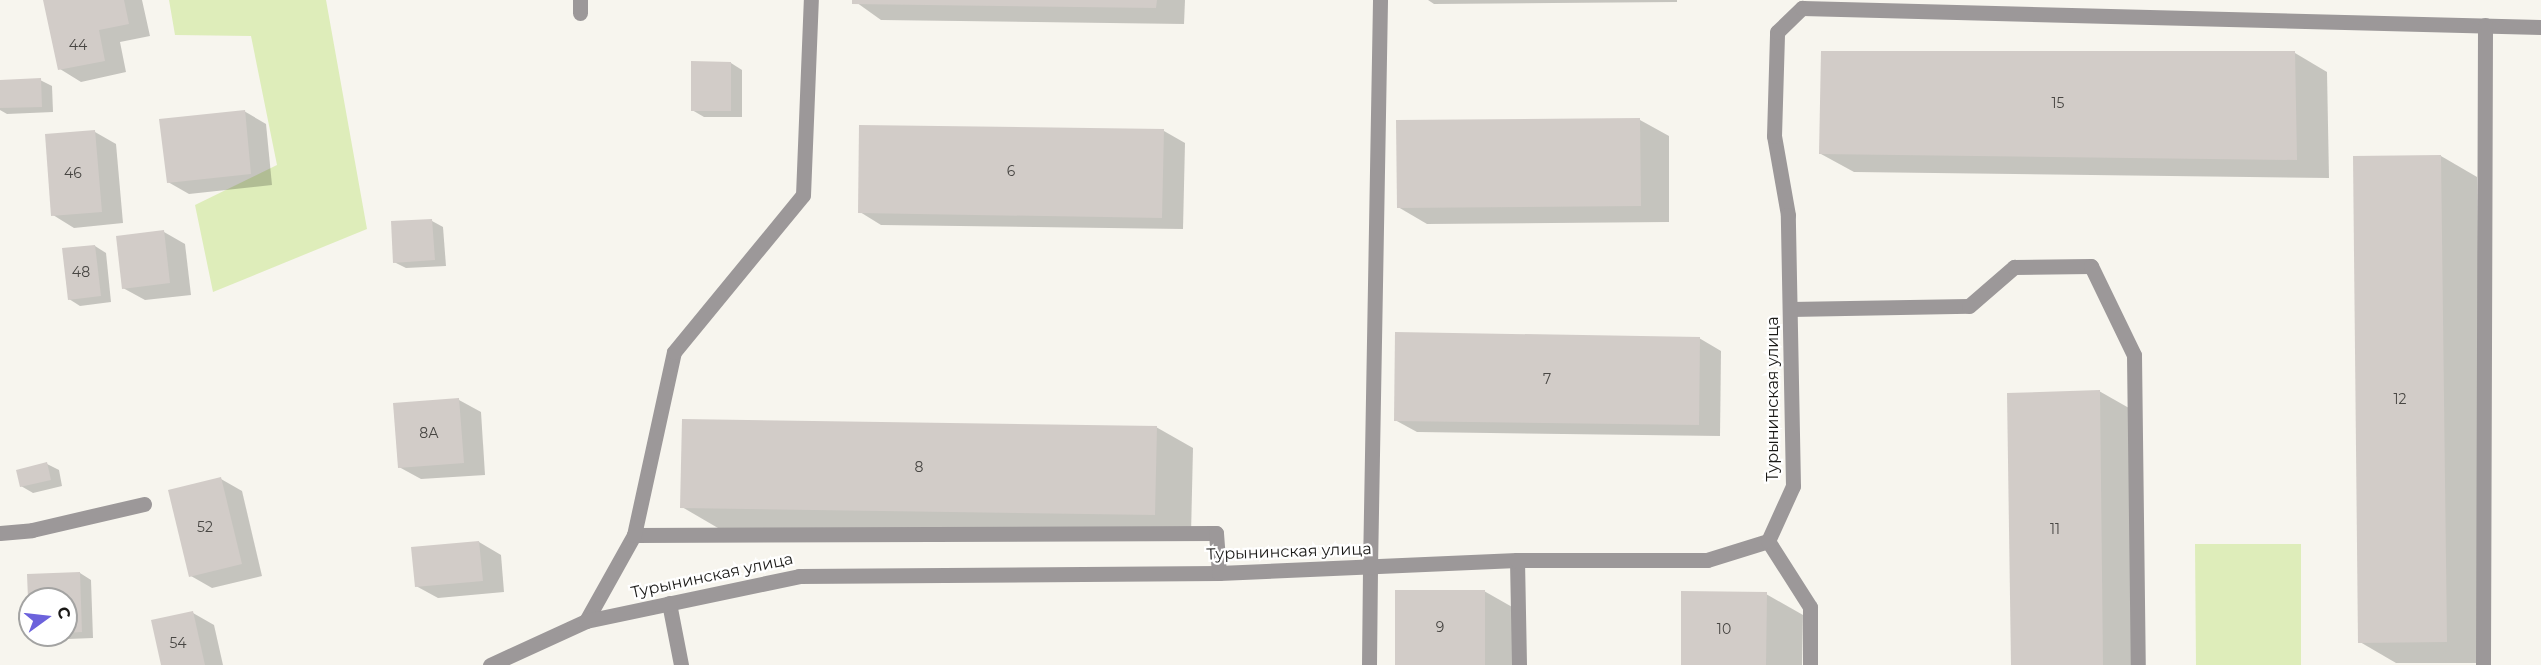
<!DOCTYPE html>
<meta charset="utf-8">
<style>
body{margin:0}
#map{position:relative;width:2541px;height:665px;overflow:hidden;background:#f7f5ee;font-family:Montserrat,sans-serif}
div>[style]{position:absolute}
.green>*{inset:0;background:#deedba}
.shadow>*{inset:0;background:#0003}
.building>*{inset:0;background:#d2ccc8}
.service>*{height:15px;margin:-7.5px;padding:0 7.5px;transform-origin:7.5px;border-radius:7.5px;background:#9c9899}
.minor>*{height:15px;margin:-7.5px;padding:0 7.5px;transform-origin:7.5px;border-radius:7.5px;background:#9c9899}
span{translate:-50% -50%;white-space:nowrap;text-align:center;line-height:1.15;-webkit-text-stroke:4.5px #fff;paint-order:stroke}
.number-label{font-size:14px;color:#484643}
.number-label span{-webkit-text-stroke-width:0}
.street-label{font-size:16px;color:#1a1917}
.north{position:absolute;left:18px;top:587px;width:60px;height:60px;box-sizing:border-box;background:#fff;border:2px solid #a3a3a2;border-radius:50%;rotate:75deg;font-size:16px;font-weight:700;line-height:24px;text-align:center;color:#1a1917}
.north::after{content:'';display:block;margin:auto;width:21px;height:27px;background:#6c62dc;clip-path:polygon(50% 0,100% 100%,50% 72%,0 100%)}
</style>
<div id="map">
<div class="green">
<i style="clip-path:polygon(169px 0,326px 0,367px 229px,213px 292px,195px 205px,277px 165px,251px 36px,175px 35px)"></i>
<i style="clip-path:polygon(2195px 544px,2301px 544px,2301px 665px,2196px 665px)"></i>
</div>
<div class="shadow">
<i style="clip-path:polygon(45px 0,142px 0,150px 36px,120px 42px,126px 72px,81px 82px,60px 69px)"></i>
<i style="clip-path:polygon(853px 0,1185px 0,1184px 24px,881px 20px)"></i>
<i style="clip-path:polygon(1428px 0,1677px 0,1677px 2px,1434px 4px)"></i>
<i style="clip-path:polygon(2295px 53px,2327px 72px,2329px 178px,1854px 172px,1821px 154px)"></i>
<i style="clip-path:polygon(731px 63px,742px 70px,742px 117px,704px 117px,692px 110px)"></i>
<i style="clip-path:polygon(40px 80px,52px 86px,53px 112px,7px 114px,0 110px,0 82px)"></i>
<i style="clip-path:polygon(244px 111px,266px 124px,272px 185px,189px 194px,168px 182px)"></i>
<i style="clip-path:polygon(1640px 120px,1669px 136px,1669px 222px,1427px 224px,1398px 207px,1398px 121px)"></i>
<i style="clip-path:polygon(1164px 131px,1185px 143px,1183px 229px,881px 225px,860px 212px)"></i>
<i style="clip-path:polygon(95px 132px,116px 144px,123px 223px,74px 228px,53px 215px)"></i>
<i style="clip-path:polygon(2441px 156px,2477px 177px,2483px 663px,2396px 663px,2360px 642px)"></i>
<i style="clip-path:polygon(432px 221px,443px 227px,446px 266px,406px 268px,394px 262px)"></i>
<i style="clip-path:polygon(164px 232px,185px 244px,191px 295px,145px 300px,123px 288px)"></i>
<i style="clip-path:polygon(95px 246px,106px 253px,111px 302px,80px 306px,69px 299px)"></i>
<i style="clip-path:polygon(1699px 338px,1721px 351px,1720px 436px,1417px 432px,1395px 420px)"></i>
<i style="clip-path:polygon(2099px 391px,2136px 412px,2139px 665px,2013px 665px)"></i>
<i style="clip-path:polygon(459px 400px,481px 412px,485px 475px,421px 479px,399px 467px,395px 404px)"></i>
<i style="clip-path:polygon(1156px 427px,1193px 448px,1191px 535px,718px 528px,682px 507px)"></i>
<i style="clip-path:polygon(47px 464px,59px 470px,62px 486px,33px 493px,21px 486px)"></i>
<i style="clip-path:polygon(221px 479px,242px 491px,262px 576px,212px 588px,191px 576px)"></i>
<i style="clip-path:polygon(479px 542px,501px 555px,504px 592px,438px 598px,416px 586px)"></i>
<i style="clip-path:polygon(80px 573px,91px 580px,93px 638px,43px 640px,34px 635px,66px 635px,66px 599px,30px 599px,30px 603px,29px 575px)"></i>
<i style="clip-path:polygon(1484px 591px,1521px 612px,1521px 665px,1396px 665px)"></i>
<i style="clip-path:polygon(1766px 594px,1803px 615px,1802px 665px,1682px 665px)"></i>
<i style="clip-path:polygon(193px 613px,214px 625px,223px 665px,162px 665px)"></i>
</div>
<div class="building">
<i style="clip-path:polygon(43px 0,124px 0,129px 24px,99px 30px,105px 61px,58px 70px)"></i>
<i style="clip-path:polygon(852px 0,1157px 0,1156px 8px,852px 4px)"></i>
<i style="clip-path:polygon(1821px 51px,2295px 51px,2297px 160px,1819px 154px)"></i>
<i style="clip-path:polygon(691px 61px,731px 62px,731px 111px,691px 111px)"></i>
<i style="clip-path:polygon(41px 78px,42px 107px,0 108px,0 80px)"></i>
<i style="clip-path:polygon(245px 110px,251px 174px,167px 183px,159px 119px)"></i>
<i style="clip-path:polygon(1640px 118px,1641px 206px,1397px 208px,1396px 120px)"></i>
<i style="clip-path:polygon(859px 125px,1164px 129px,1162px 218px,858px 213px)"></i>
<i style="clip-path:polygon(95px 130px,102px 212px,51px 216px,45px 134px)"></i>
<i style="clip-path:polygon(2441px 155px,2447px 642px,2358px 643px,2353px 156px)"></i>
<i style="clip-path:polygon(432px 219px,435px 260px,393px 263px,391px 221px)"></i>
<i style="clip-path:polygon(164px 230px,170px 283px,122px 289px,116px 236px)"></i>
<i style="clip-path:polygon(95px 245px,101px 296px,68px 300px,62px 248px)"></i>
<i style="clip-path:polygon(1395px 332px,1700px 337px,1699px 425px,1394px 421px)"></i>
<i style="clip-path:polygon(2100px 390px,2103px 665px,2011px 665px,2007px 393px)"></i>
<i style="clip-path:polygon(459px 398px,464px 463px,398px 468px,393px 403px)"></i>
<i style="clip-path:polygon(682px 419px,1157px 426px,1155px 515px,680px 508px)"></i>
<i style="clip-path:polygon(47px 462px,51px 480px,20px 487px,16px 470px)"></i>
<i style="clip-path:polygon(221px 477px,242px 564px,189px 577px,168px 490px)"></i>
<i style="clip-path:polygon(479px 541px,483px 581px,415px 587px,411px 547px)"></i>
<i style="clip-path:polygon(80px 572px,82px 632px,66px 633px,66px 599px,28px 599px,27px 574px)"></i>
<i style="clip-path:polygon(1395px 590px,1485px 590px,1485px 665px,1395px 665px)"></i>
<i style="clip-path:polygon(1681px 591px,1767px 592px,1766px 665px,1681px 665px)"></i>
<i style="clip-path:polygon(193px 611px,205px 665px,161px 665px,151px 620px)"></i>
</div>
<div class="service">
<i style="left:580px;top:13px;width:13px;rotate:-90deg"></i>
<i style="left:1788px;top:215px;width:80px;rotate:-100deg"></i>
<i style="left:1774px;top:136px;width:104px;rotate:-88.3deg"></i>
<i style="left:1777px;top:32px;width:35px;rotate:-44deg"></i>
<i style="left:1802px;top:8px;width:739px;rotate:1.47deg"></i>
<i style="left:1790px;top:309px;width:179px;rotate:-1deg"></i>
<i style="left:1969px;top:306px;width:60px;rotate:-40.9deg"></i>
<i style="left:2014px;top:267px;width:77px;rotate:-0.7deg"></i>
<i style="left:2091px;top:266px;width:99px;rotate:64.2deg"></i>
<i style="left:2134px;top:355px;width:310px;rotate:89.3deg"></i>
<i style="left:0;top:533px;width:32px;rotate:-5deg"></i>
<i style="left:32px;top:530px;width:115px;rotate:-13.1deg"></i>
<i style="left:634px;top:535px;width:582px;rotate:-0.2deg"></i>
<i style="left:1216px;top:533px;width:40px;rotate:85.7deg"></i>
<i style="left:1768px;top:541px;width:78px;rotate:57.5deg"></i>
<i style="left:1810px;top:607px;width:58px;rotate:90deg"></i>
<i style="left:1517px;top:560px;width:105px;rotate:88.9deg"></i>
<i style="left:586px;top:621px;width:98px;rotate:-60.8deg"></i>
<i style="left:634px;top:535px;width:187px;rotate:-77.7deg"></i>
<i style="left:674px;top:352px;width:203px;rotate:-50.6deg"></i>
<i style="left:803px;top:195px;width:195px;rotate:-87.7deg"></i>
<i style="left:1369px;top:665px;width:97px;rotate:-89.4deg"></i>
<i style="left:2483px;top:665px;width:640px;rotate:-89.82deg"></i>
</div>
<div class="minor">
<i style="left:1370px;top:568px;width:568px;rotate:-88.99deg"></i>
<i style="left:669px;top:603px;width:63px;rotate:79deg"></i>
<i style="left:490px;top:665px;width:106px;rotate:-24.6deg"></i>
<i style="left:586px;top:621px;width:218px;rotate:-11.9deg"></i>
<i style="left:799px;top:576px;width:420px;rotate:-0.4deg"></i>
<i style="left:1219px;top:573px;width:298px;rotate:-2.5deg"></i>
<i style="left:1517px;top:560px;width:190px"></i>
<i style="left:1707px;top:560px;width:64px;rotate:-17.3deg"></i>
<i style="left:1768px;top:541px;width:60px;rotate:-65.6deg"></i>
<i style="left:1793px;top:486px;width:271px;rotate:-91.1deg"></i>
</div>
<div class="number-label">
<span style="left:78px;top:45px">44</span>
<span style="left:2058px;top:103px">15</span>
<span style="left:1011px;top:171px">6</span>
<span style="left:73px;top:173px">46</span>
<span style="left:81px;top:272px">48</span>
<span style="left:1547px;top:379px">7</span>
<span style="left:2400px;top:399px">12</span>
<span style="left:429px;top:433px">8А</span>
<span style="left:919px;top:467px">8</span>
<span style="left:205px;top:527px">52</span>
<span style="left:2055px;top:529px">11</span>
<span style="left:1440px;top:627px">9</span>
<span style="left:1724px;top:629px">10</span>
<span style="left:178px;top:643px">54</span>
</div>
<div class="street-label">
<span style="left:1773px;top:399px;rotate:-90deg">Турынинская улица</span>
<span style="left:1289px;top:552px;rotate:-2deg">Турынинская улица</span>
<span style="left:712px;top:576px;rotate:-12deg">Турынинская улица</span>
</div>
<div class="north">С</div>
</div>
